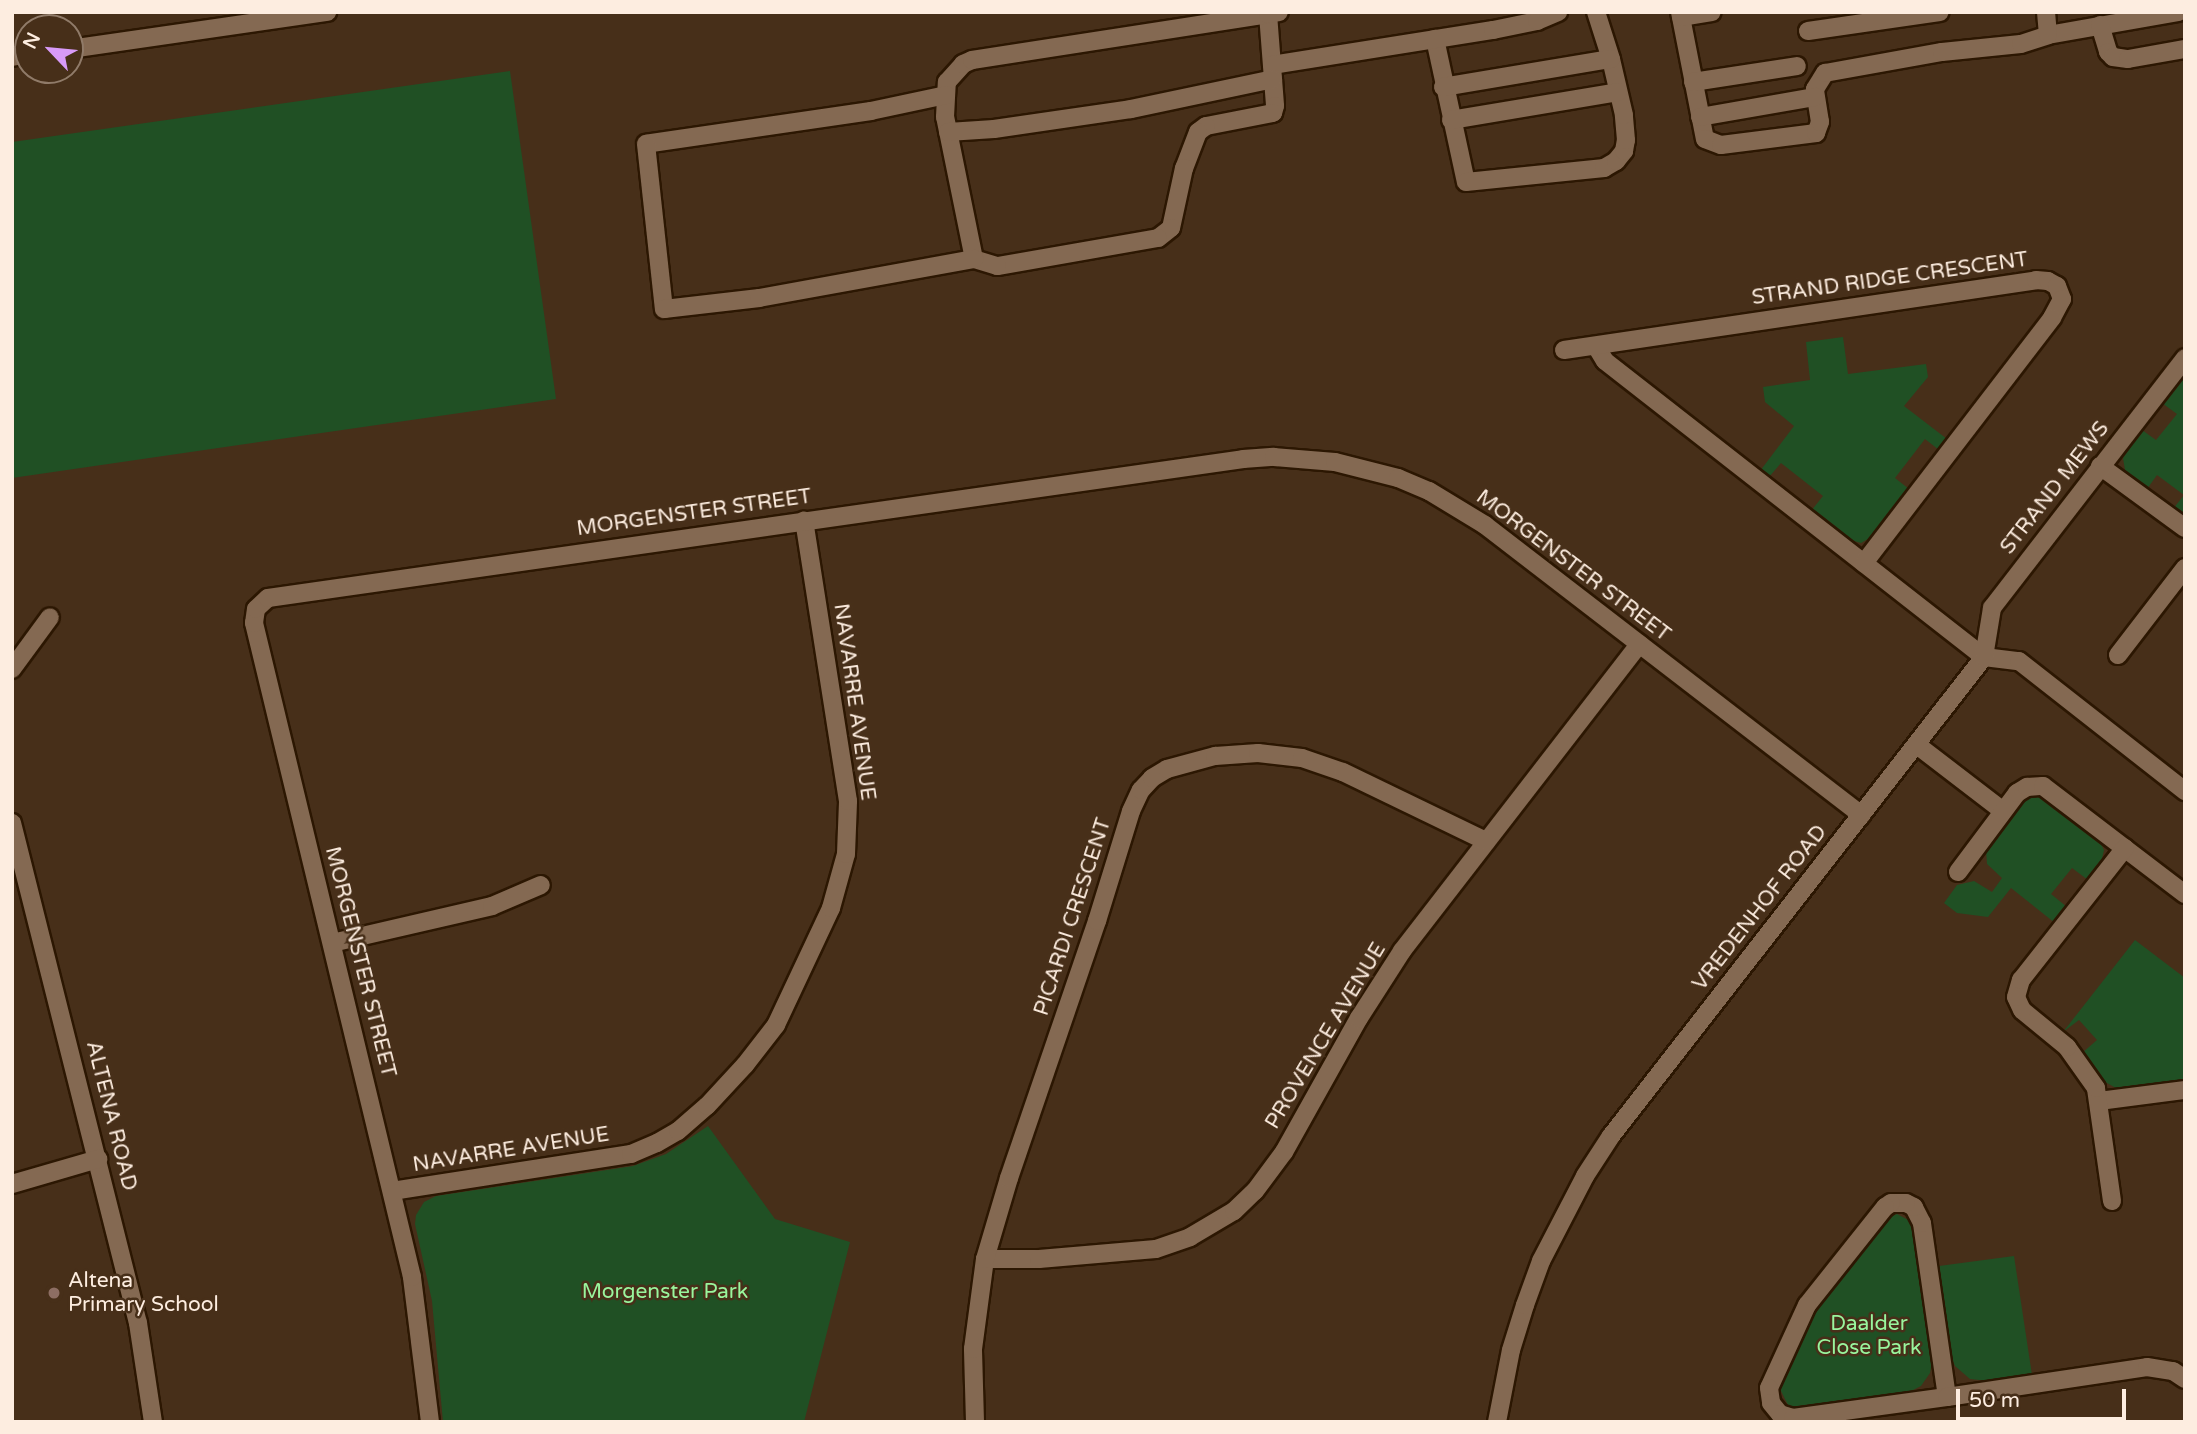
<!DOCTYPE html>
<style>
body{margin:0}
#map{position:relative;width:2197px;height:1434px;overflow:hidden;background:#472f19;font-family:"Varela Round",sans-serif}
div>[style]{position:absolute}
.green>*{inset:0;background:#205024}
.roads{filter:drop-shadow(2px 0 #2c1702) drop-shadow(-2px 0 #2c1702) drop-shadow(0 2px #2c1702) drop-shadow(0 -2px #2c1702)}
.street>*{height:18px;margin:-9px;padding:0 9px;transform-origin:9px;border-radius:9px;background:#846952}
.dots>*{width:19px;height:19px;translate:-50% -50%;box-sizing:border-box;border:4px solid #472f19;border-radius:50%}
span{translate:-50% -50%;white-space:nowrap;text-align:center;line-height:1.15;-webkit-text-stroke:5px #472f19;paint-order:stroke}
.street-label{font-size:21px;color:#fdede0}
.poi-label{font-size:21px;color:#fdede0}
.left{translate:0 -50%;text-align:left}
.park-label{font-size:21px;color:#99f59d}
.frame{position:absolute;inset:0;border:14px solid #fdede0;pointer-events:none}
.north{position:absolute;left:14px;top:14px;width:70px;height:70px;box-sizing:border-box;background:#472f19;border:2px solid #907b69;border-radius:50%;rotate:296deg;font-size:19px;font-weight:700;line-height:28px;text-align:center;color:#fdede0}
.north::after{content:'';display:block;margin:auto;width:24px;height:32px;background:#d89af8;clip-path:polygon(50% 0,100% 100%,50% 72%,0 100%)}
.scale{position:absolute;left:1956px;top:1389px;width:170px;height:32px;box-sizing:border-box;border:4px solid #fdede0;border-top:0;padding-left:9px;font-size:21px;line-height:24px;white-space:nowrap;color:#fdede0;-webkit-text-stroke:5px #472f19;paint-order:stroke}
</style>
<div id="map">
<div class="green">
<i style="clip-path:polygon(510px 71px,556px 399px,12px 478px,12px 142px)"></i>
<i style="clip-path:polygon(1843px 337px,1848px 374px,1926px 364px,1928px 377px,1904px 406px,1947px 439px,1939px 450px,1925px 439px,1895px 478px,1909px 489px,1873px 536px,1861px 543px,1847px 539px,1811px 511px,1823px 496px,1781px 463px,1769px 477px,1760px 471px,1794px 426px,1765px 402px,1763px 387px,1810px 380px,1806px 342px)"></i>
<i style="clip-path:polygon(2185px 374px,2185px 518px,2173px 509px,2184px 495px,2157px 475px,2147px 489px,2125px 470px,2123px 458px,2142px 430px,2156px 440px,2177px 414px,2162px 403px)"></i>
<i style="clip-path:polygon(2040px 794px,2098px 838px,2104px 850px,2101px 863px,2088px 880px,2072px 868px,2051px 894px,2067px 907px,2055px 923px,2011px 888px,1988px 917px,1957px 913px,1944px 903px,1957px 885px,1974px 881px,1992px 892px,2002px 878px,1987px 864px,1986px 850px,2024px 799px)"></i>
<i style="clip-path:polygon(2135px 940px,2185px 978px,2185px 1080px,2116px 1088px,2105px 1082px,2082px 1053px,2097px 1040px,2079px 1020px,2063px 1032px)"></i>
<i style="clip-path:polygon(708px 1126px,775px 1219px,850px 1242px,804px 1422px,443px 1422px,432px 1301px,415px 1224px,416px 1215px,424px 1202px,436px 1196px,633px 1166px,666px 1154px)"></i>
<i style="clip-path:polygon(1897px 1214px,1914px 1223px,1933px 1357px,1930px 1373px,1921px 1386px,1907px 1393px,1801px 1409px,1788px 1405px,1779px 1387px,1816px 1307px,1885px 1219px)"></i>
<i style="clip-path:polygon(2014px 1256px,2032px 1375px,1989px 1381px,1970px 1379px,1955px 1366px,1951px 1356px,1939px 1266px)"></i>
</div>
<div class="roads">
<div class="street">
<i style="left:1680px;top:12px;width:129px;rotate:78.9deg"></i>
<i style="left:1705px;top:139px;width:17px;rotate:21deg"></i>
<i style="left:1721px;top:145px;width:96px;rotate:-7.2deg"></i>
<i style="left:1816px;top:133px;width:12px;rotate:-70deg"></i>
<i style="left:1820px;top:122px;width:33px;rotate:-99deg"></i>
<i style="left:1815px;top:89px;width:19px;rotate:-58deg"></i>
<i style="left:1825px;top:73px;width:119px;rotate:-10.2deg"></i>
<i style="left:1942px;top:52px;width:79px;rotate:-5.8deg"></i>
<i style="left:2021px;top:44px;width:28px;rotate:-18deg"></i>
<i style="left:2048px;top:35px;width:133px;rotate:-10deg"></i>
<i style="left:2046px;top:12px;width:23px;rotate:85deg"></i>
<i style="left:1268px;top:14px;width:92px;rotate:85.6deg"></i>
<i style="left:1275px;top:106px;width:7px;rotate:106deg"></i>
<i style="left:1273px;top:113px;width:68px;rotate:169deg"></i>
<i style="left:1206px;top:126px;width:10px;rotate:143deg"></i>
<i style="left:1198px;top:132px;width:39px;rotate:111deg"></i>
<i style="left:1184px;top:168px;width:61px;rotate:102.2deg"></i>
<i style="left:1171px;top:228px;width:16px;rotate:142deg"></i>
<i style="left:1158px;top:238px;width:163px;rotate:170.1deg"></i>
<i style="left:997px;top:266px;width:24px;rotate:-163deg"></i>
<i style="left:974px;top:259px;width:145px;rotate:-101.5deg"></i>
<i style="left:945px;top:117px;width:35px;rotate:-87deg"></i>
<i style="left:947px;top:82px;width:24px;rotate:-48deg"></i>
<i style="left:963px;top:64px;width:10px;rotate:-24deg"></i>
<i style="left:972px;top:60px;width:300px;rotate:-8.8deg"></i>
<i style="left:1268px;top:14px;width:11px;rotate:-10deg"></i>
<i style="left:1681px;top:17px;width:31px;rotate:-9deg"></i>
<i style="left:2100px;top:25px;width:28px;rotate:73deg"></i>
<i style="left:2108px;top:52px;width:7px;rotate:45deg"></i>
<i style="left:2113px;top:57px;width:15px;rotate:8deg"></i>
<i style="left:2128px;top:59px;width:58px;rotate:-10deg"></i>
<i style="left:1808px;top:31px;width:133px;rotate:-8.2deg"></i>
<i style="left:1435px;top:39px;width:146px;rotate:77.8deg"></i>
<i style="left:1466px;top:182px;width:139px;rotate:-5.8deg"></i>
<i style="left:1604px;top:168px;width:14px;rotate:-30deg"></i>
<i style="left:1616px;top:161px;width:13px;rotate:-51deg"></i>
<i style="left:1624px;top:151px;width:11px;rotate:-80deg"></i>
<i style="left:1626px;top:140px;width:25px;rotate:-95deg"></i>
<i style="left:1624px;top:115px;width:57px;rotate:-103.1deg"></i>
<i style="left:1611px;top:59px;width:49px;rotate:-107.7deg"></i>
<i style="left:70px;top:49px;width:260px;rotate:-8.2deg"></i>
<i style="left:12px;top:57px;width:16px;rotate:-11deg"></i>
<i style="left:1272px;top:65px;width:224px;rotate:-9deg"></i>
<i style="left:1493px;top:30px;width:45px;rotate:-11.6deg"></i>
<i style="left:1537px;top:21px;width:23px;rotate:-23deg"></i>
<i style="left:1693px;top:82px;width:105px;rotate:-8.7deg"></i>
<i style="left:1443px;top:87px;width:170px;rotate:-9.5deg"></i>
<i style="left:946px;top:95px;width:77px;rotate:168deg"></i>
<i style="left:871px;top:111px;width:227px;rotate:171.7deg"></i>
<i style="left:646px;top:144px;width:166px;rotate:83.8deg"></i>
<i style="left:664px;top:309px;width:96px;rotate:-6.6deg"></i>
<i style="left:759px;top:298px;width:219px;rotate:-10.3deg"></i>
<i style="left:1700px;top:117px;width:117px;rotate:-9.9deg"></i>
<i style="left:1451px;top:120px;width:169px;rotate:-9.5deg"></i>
<i style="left:948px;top:132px;width:46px;rotate:-3.7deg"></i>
<i style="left:994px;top:129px;width:138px;rotate:-8.3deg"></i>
<i style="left:1131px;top:109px;width:145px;rotate:-11.9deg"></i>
<i style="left:1596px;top:346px;width:17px;rotate:59deg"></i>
<i style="left:1605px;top:361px;width:481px;rotate:38deg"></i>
<i style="left:1564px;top:350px;width:477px;rotate:-8.4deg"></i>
<i style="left:2036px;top:280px;width:12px;rotate:5deg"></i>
<i style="left:2048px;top:281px;width:10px;rotate:29deg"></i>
<i style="left:2057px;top:286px;width:14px;rotate:69deg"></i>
<i style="left:2062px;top:299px;width:21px;rotate:118deg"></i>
<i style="left:2052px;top:318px;width:309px;rotate:127.5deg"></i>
<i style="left:2100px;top:466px;width:105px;rotate:36.1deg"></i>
<i style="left:2118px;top:655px;width:110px;rotate:-52.4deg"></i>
<i style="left:1984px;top:657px;width:35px;rotate:7deg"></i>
<i style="left:2019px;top:661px;width:211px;rotate:38.1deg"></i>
<i style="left:12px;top:669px;width:64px;rotate:-53.8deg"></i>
<i style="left:1917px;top:745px;width:108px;rotate:37.5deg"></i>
<i style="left:12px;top:823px;width:516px;rotate:75.86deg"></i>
<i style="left:138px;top:1323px;width:100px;rotate:81.4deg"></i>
<i style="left:1958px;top:872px;width:99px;rotate:-53.2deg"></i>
<i style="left:2017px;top:793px;width:12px;rotate:-31deg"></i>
<i style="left:2027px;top:787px;width:16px;rotate:-4deg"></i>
<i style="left:2043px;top:786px;width:178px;rotate:37.3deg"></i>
<i style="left:332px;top:943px;width:164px;rotate:-13deg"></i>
<i style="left:492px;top:906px;width:53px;rotate:-23.2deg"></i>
<i style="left:2099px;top:1101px;width:87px;rotate:-7.3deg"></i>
<i style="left:12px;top:1184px;width:90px;rotate:-16.2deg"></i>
<i style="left:392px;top:1191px;width:242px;rotate:-8.8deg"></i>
<i style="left:631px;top:1154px;width:28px;rotate:-23deg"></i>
<i style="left:657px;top:1143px;width:24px;rotate:-30deg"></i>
<i style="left:678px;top:1131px;width:38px;rotate:-41deg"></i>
<i style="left:707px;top:1106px;width:56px;rotate:-47.2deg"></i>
<i style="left:745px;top:1065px;width:51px;rotate:-52.2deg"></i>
<i style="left:776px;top:1025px;width:129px;rotate:-64.8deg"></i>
<i style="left:831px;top:908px;width:56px;rotate:-74.5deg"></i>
<i style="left:846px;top:854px;width:53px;rotate:-87.8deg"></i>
<i style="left:848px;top:801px;width:284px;rotate:-98.9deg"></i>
<i style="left:2112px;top:1201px;width:114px;rotate:-98.1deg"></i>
<i style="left:2096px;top:1088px;width:50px;rotate:-125.3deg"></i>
<i style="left:2067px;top:1047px;width:58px;rotate:-140.6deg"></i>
<i style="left:2022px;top:1010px;width:14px;rotate:-115deg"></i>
<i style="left:2016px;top:997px;width:18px;rotate:-74deg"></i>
<i style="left:2021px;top:980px;width:168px;rotate:-51.8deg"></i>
<i style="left:985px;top:1259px;width:54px"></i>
<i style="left:1039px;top:1259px;width:117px;rotate:-4.9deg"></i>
<i style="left:1156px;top:1249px;width:36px;rotate:-19deg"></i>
<i style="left:1190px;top:1237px;width:51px;rotate:-30.6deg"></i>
<i style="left:1234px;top:1211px;width:29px;rotate:-44deg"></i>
<i style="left:1255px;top:1191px;width:49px;rotate:-53.4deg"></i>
<i style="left:1284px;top:1152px;width:154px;rotate:-60.8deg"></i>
<i style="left:1359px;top:1018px;width:80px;rotate:-57.3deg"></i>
<i style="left:1402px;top:951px;width:388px;rotate:-52.3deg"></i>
<i style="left:1947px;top:1397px;width:176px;rotate:-98.2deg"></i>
<i style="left:1922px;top:1223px;width:18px;rotate:-117deg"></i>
<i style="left:1914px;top:1207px;width:9px;rotate:-153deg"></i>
<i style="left:1906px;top:1203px;width:15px;rotate:180deg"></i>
<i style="left:1891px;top:1203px;width:7px;rotate:146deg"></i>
<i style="left:1885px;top:1207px;width:125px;rotate:128.5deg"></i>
<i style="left:1807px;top:1305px;width:91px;rotate:114.6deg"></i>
<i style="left:1769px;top:1388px;width:15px;rotate:82deg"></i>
<i style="left:1771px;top:1403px;width:14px;rotate:51deg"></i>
<i style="left:1780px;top:1414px;width:14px;rotate:17deg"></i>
<i style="left:1793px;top:1418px;width:155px;rotate:-7.8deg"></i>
<i style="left:1947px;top:1397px;width:202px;rotate:-8.5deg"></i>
<i style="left:2147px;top:1367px;width:26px;rotate:9deg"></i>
<i style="left:2173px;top:1371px;width:14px;rotate:34deg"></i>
<i style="left:430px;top:1422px;width:146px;rotate:-97.1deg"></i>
<i style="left:412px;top:1277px;width:673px;rotate:-103.58deg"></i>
<i style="left:254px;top:623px;width:14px;rotate:-82deg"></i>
<i style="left:256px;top:609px;width:16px;rotate:-43deg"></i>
<i style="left:268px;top:598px;width:985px;rotate:-8.11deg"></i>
<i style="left:1243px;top:459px;width:31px;rotate:-4deg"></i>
<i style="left:1274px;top:457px;width:61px;rotate:4.7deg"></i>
<i style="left:1335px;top:462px;width:65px;rotate:14.3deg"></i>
<i style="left:1398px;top:478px;width:34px;rotate:23deg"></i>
<i style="left:1429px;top:491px;width:66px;rotate:31.3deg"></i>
<i style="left:1485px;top:525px;width:475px;rotate:37.6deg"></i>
<i style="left:975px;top:1422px;width:73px;rotate:-91.6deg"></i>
<i style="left:973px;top:1349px;width:91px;rotate:-82.4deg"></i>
<i style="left:985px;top:1259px;width:84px;rotate:-73.5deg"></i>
<i style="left:1009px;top:1178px;width:272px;rotate:-71.1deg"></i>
<i style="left:1097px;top:921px;width:115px;rotate:-72.8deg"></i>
<i style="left:1131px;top:811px;width:23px;rotate:-65deg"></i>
<i style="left:1141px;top:790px;width:16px;rotate:-47deg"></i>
<i style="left:1152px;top:778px;width:17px;rotate:-31deg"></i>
<i style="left:1167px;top:769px;width:50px;rotate:-15.2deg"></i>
<i style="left:1215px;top:756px;width:43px;rotate:-4deg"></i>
<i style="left:1258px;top:753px;width:44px;rotate:6.5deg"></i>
<i style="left:1302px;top:758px;width:43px;rotate:18.9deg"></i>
<i style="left:1343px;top:772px;width:159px;rotate:25.8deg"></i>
<i style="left:1497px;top:1422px;width:73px;rotate:-79deg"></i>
<i style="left:1511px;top:1350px;width:47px;rotate:-72.7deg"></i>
<i style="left:1525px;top:1305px;width:47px;rotate:-70deg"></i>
<i style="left:1541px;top:1261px;width:96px;rotate:-62.6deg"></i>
<i style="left:1585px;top:1176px;width:48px;rotate:-57deg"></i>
<i style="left:1611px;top:1136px;width:607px;rotate:-52.09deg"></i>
<i style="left:1984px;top:657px;width:50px;rotate:-80.7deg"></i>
<i style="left:1992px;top:608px;width:316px;rotate:-52.3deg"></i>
</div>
</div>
<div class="dots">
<i style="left:54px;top:1293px;background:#8d6e63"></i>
</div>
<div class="street-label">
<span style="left:1890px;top:279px;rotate:-8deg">STRAND RIDGE CRESCENT</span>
<span style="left:2055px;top:488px;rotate:-52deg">STRAND MEWS</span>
<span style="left:694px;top:513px;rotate:-8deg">MORGENSTER STREET</span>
<span style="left:1573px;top:566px;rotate:37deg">MORGENSTER STREET</span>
<span style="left:854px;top:702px;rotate:82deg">NAVARRE AVENUE</span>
<span style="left:1760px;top:908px;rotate:-52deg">VREDENHOF ROAD</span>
<span style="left:1073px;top:917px;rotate:-72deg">PICARDI CRESCENT</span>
<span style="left:360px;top:962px;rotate:76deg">MORGENSTER STREET</span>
<span style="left:1326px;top:1036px;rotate:-59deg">PROVENCE AVENUE</span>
<span style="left:111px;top:1116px;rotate:76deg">ALTENA ROAD</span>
<span style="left:511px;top:1150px;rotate:-9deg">NAVARRE AVENUE</span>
</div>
<div class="poi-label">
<span class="left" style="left:68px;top:1293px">Altena<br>Primary School</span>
</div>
<div class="park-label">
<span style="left:665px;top:1292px">Morgenster Park</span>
<span style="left:1869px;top:1336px">Daalder<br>Close Park</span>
</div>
<div class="frame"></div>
<div class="north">N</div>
<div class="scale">50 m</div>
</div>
